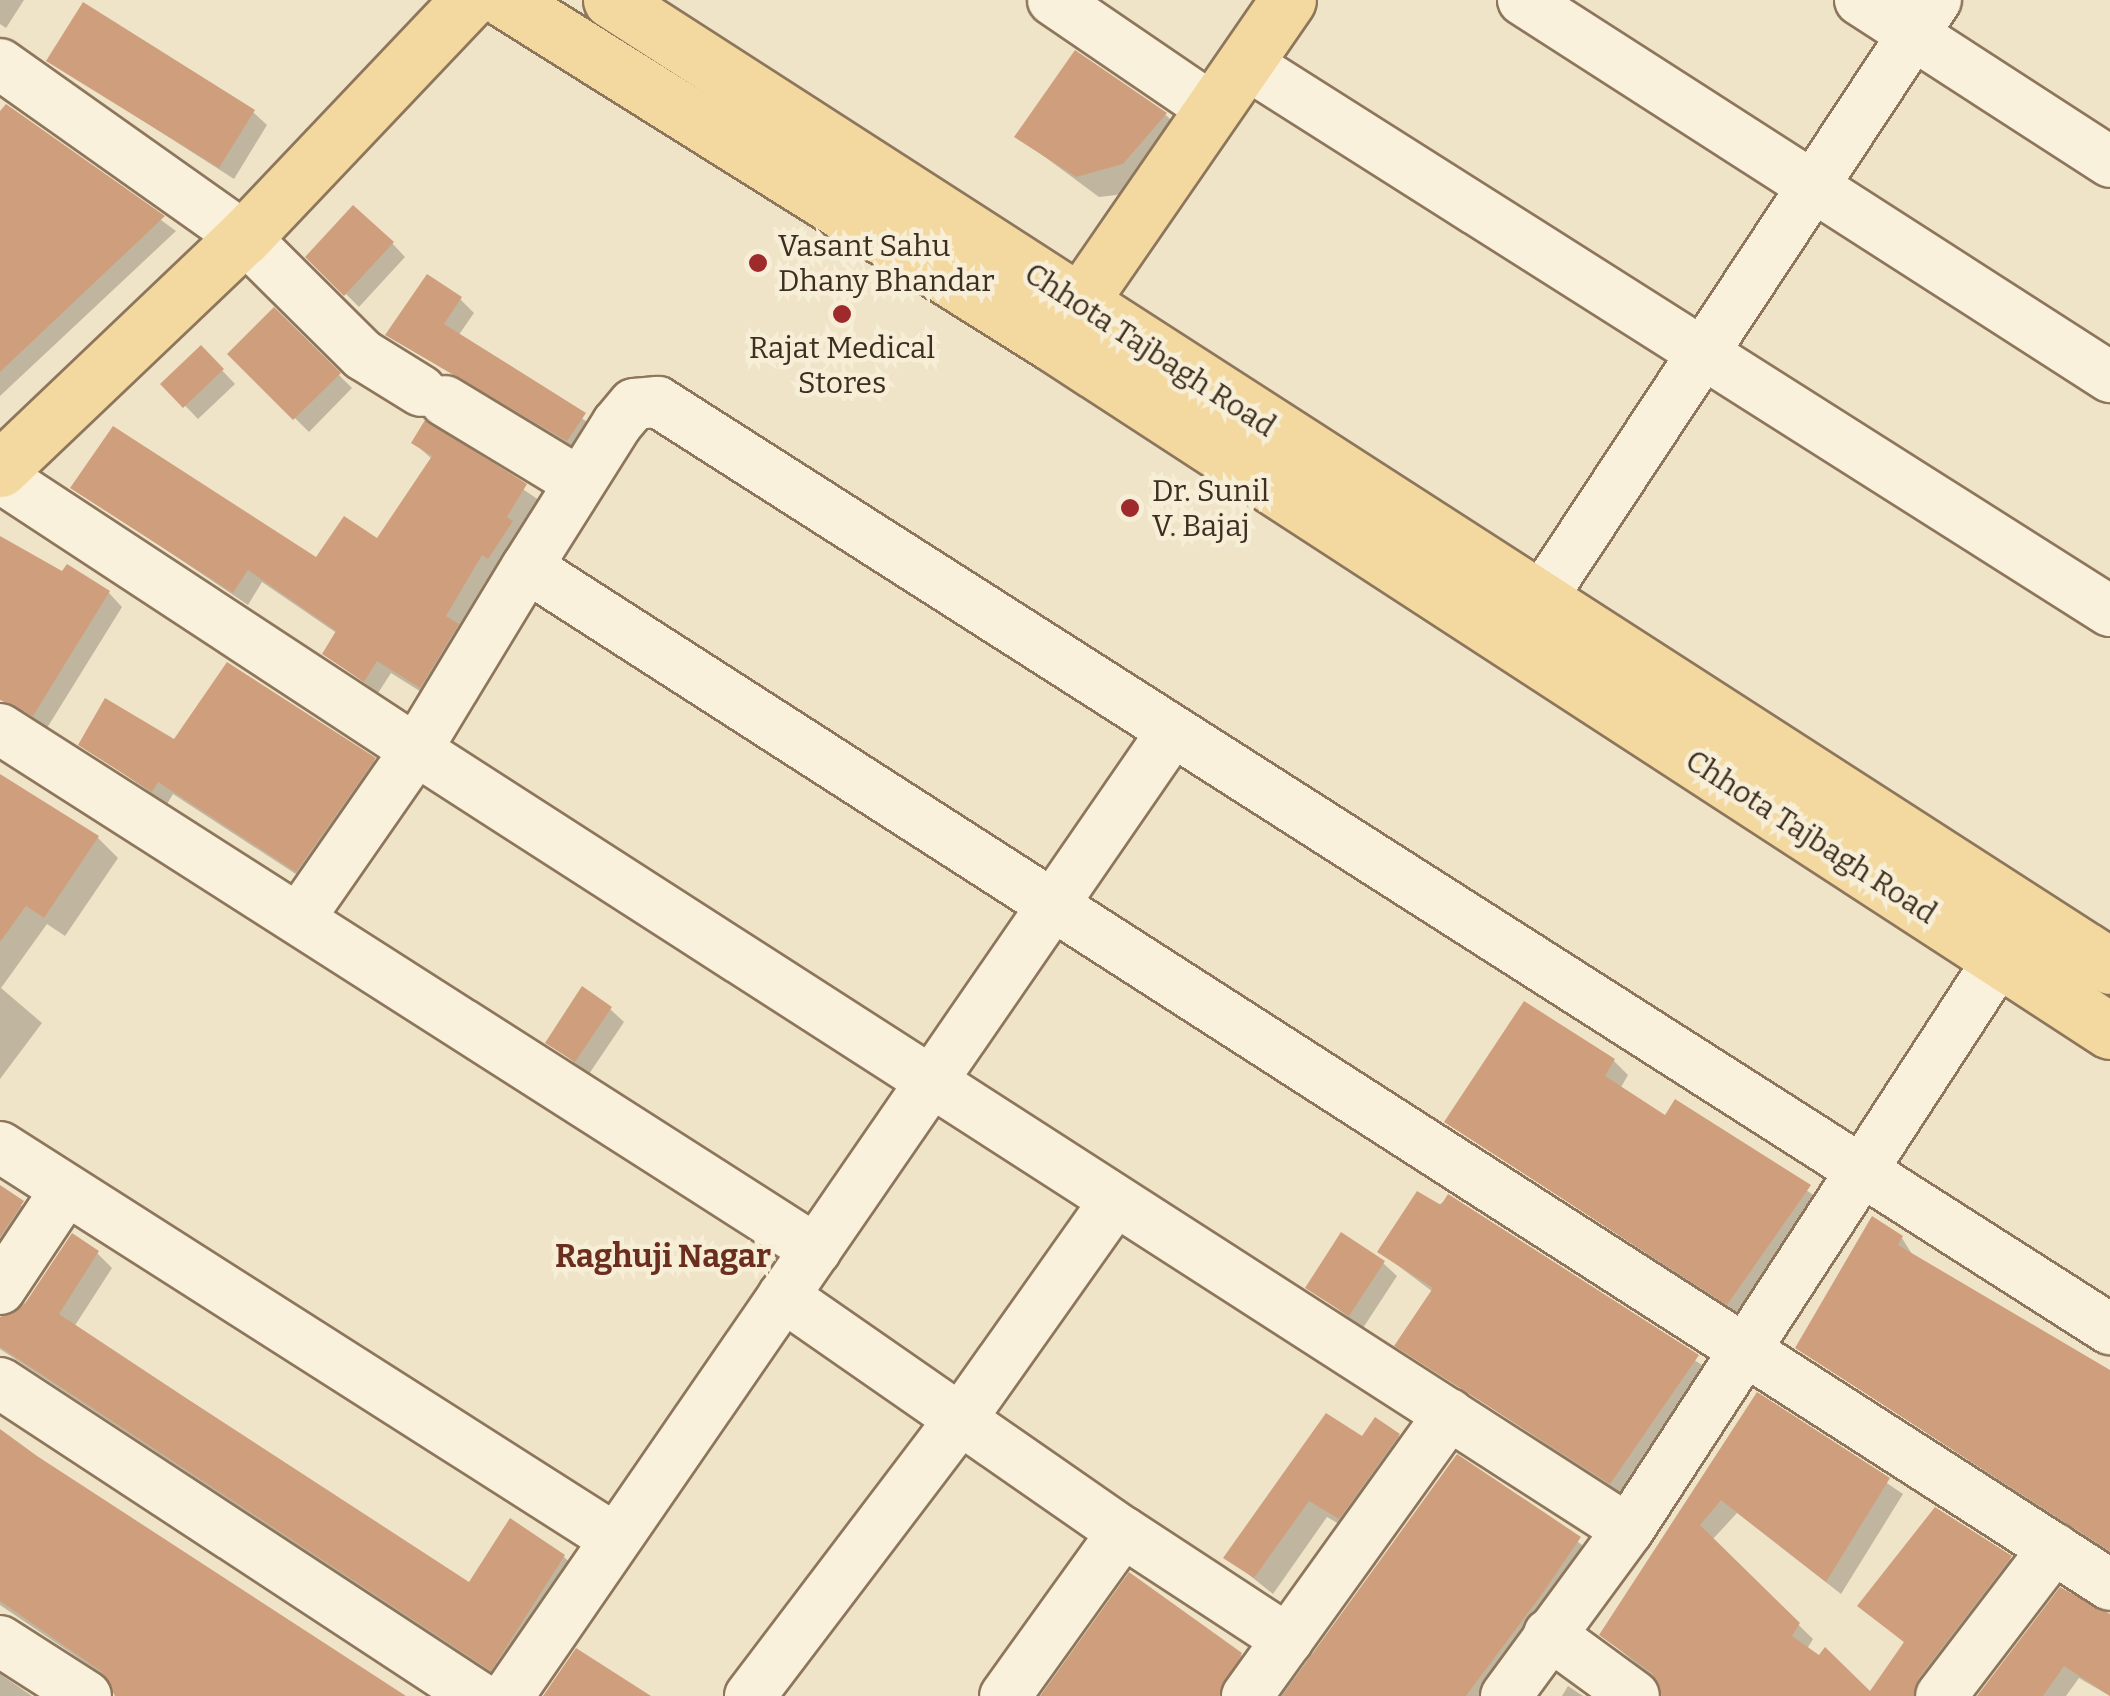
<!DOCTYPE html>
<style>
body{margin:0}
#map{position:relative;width:2110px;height:1696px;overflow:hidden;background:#f0e4c8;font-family:Bitter,serif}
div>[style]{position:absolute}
.shadow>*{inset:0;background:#0003}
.building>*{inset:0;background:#cf9f7d}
.roads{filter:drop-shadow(2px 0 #8d765c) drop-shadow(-2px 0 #8d765c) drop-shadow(0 2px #8d765c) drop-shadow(0 -2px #8d765c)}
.minor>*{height:50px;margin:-25px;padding:0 25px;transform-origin:25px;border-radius:25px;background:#faf1dc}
.major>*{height:55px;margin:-27.5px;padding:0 27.5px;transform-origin:27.5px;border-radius:27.5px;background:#f3d9a0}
.dots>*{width:28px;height:28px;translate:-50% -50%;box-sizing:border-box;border:5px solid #f7eed8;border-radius:50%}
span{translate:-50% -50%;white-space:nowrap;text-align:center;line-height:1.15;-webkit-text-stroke:9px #f7eed8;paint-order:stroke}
.poi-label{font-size:30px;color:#3d2e20}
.left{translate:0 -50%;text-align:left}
.street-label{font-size:30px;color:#3d2e20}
.neighbourhood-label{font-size:32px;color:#6b2e1e;font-weight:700}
</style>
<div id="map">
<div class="shadow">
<i style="clip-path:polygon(0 0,24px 0,6px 28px,0 24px)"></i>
<i style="clip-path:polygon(50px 61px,253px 112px,267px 125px,234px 179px)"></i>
<i style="clip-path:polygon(6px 107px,176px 231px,0 396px,0 113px)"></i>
<i style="clip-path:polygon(1166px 115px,1186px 135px,1144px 184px,1116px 195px,1099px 197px,1018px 137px)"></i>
<i style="clip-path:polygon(392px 243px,405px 257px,359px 307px,309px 257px)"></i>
<i style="clip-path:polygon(460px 299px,474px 313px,458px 336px,598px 429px,581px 453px,388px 335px)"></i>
<i style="clip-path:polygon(274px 311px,352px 388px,309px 432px,230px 354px)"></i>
<i style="clip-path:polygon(201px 348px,235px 384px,198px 419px,164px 384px)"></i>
<i style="clip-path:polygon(426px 424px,539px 500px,503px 571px,496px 566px,460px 628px,471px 639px,434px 700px,391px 673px,378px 693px,325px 654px,338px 634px,262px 582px,248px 605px,73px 487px,317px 561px,378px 542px,433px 460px,414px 443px)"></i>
<i style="clip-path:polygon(0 546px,109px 593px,122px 607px,47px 728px,15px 713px,0 694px)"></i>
<i style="clip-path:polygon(175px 742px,374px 760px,387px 773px,311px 884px,173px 794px,167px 804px,81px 744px)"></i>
<i style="clip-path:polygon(0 777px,98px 838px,118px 858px,65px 936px,47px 924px,1px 988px,42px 1023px,0 1079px)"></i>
<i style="clip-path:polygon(610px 1009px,624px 1022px,589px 1074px,549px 1043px)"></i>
<i style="clip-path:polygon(1614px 1061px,1628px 1075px,1620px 1089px,1666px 1118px,1676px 1103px,1824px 1202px,1742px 1317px,1447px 1122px)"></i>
<i style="clip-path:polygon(0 1189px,37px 1218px,0 1274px)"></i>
<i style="clip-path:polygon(1449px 1197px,1714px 1373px,1626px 1498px,1398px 1345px,1433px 1292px,1380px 1252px)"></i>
<i style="clip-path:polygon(1902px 1238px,1915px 1259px,2110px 1372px,2110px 1554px,1798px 1348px)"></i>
<i style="clip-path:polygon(97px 1253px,112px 1268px,74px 1327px,470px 1585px,564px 1557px,579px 1571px,505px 1683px,0 1349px,0 1320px)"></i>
<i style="clip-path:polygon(1383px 1263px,1397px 1276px,1363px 1328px,1308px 1287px)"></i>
<i style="clip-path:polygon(1757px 1395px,1903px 1494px,1841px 1594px,1737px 1513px,1712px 1540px,1813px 1639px,1807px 1649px,1871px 1695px,1906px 1644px,1861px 1606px,2010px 1558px,2024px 1572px,1931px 1696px,1661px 1696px,1662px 1685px,1602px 1635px)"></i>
<i style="clip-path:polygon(0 1433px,400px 1696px,117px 1696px,108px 1678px,0 1605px)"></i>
<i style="clip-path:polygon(1399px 1436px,1416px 1454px,1358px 1535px,1327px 1517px,1273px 1594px,1227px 1557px,1363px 1439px)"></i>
<i style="clip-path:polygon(1457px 1457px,1595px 1554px,1494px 1696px,1281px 1696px)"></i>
<i style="clip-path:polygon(2110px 1623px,2110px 1696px,2079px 1678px,2066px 1696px,1980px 1696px)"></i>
<i style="clip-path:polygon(1241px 1655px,1256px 1671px,1238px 1696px,1043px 1696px)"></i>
<i style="clip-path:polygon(0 1674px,32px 1696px,0 1696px)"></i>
<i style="clip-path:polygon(1568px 1686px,1583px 1696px,1562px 1696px)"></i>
</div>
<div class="building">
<i style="clip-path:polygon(83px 2px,255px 110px,219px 168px,46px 61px)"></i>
<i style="clip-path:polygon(1075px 50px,1167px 113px,1123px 164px,1076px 177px,1014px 137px)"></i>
<i style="clip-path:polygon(6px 104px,165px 216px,0 372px,0 111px)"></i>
<i style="clip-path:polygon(353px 205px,394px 242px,344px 296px,305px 257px)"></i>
<i style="clip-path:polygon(427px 274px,462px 297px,444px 324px,586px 413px,567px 441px,385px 335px)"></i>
<i style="clip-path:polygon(274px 307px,341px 373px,293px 420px,227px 354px)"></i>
<i style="clip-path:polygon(201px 345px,224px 369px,183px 408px,160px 384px)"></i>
<i style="clip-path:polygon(425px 420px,527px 484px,507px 517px,513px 521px,488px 559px,482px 555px,446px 616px,459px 624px,420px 688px,377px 661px,364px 682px,322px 654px,336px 631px,248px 570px,233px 593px,70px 488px,113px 426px,316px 557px,344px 516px,377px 538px,432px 456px,411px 443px)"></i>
<i style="clip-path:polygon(0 536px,62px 571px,67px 564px,110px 591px,33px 716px,0 700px)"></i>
<i style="clip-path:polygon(227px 662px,376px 758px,296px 872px,158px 782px,152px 792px,78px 745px,105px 698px,174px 739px)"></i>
<i style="clip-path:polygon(0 774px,99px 836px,44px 918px,26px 906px,0 942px)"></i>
<i style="clip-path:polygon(582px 986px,612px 1007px,575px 1062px,545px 1043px)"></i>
<i style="clip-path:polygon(1524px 1001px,1615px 1059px,1605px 1076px,1665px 1115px,1675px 1099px,1811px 1185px,1727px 1305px,1444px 1122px)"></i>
<i style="clip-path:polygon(0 1185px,24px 1201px,0 1237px)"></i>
<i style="clip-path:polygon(1417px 1191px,1441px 1205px,1448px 1194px,1699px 1355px,1610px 1484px,1394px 1346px,1433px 1288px,1377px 1252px)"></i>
<i style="clip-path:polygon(1872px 1216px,1903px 1236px,1898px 1245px,2110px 1370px,2110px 1551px,1795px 1348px)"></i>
<i style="clip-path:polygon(1341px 1232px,1385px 1261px,1349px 1316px,1305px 1288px)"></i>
<i style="clip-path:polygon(72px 1233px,99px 1251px,59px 1314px,186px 1398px,469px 1582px,510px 1518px,565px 1555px,491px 1671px,0 1347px,0 1317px,24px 1305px)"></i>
<i style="clip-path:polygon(1757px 1392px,1890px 1478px,1826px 1582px,1721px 1500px,1700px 1525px,1800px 1623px,1792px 1636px,1819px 1655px,1825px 1647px,1870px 1691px,1904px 1642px,1857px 1606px,1935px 1507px,2012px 1556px,1918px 1679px,1913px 1696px,1662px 1696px,1652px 1673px,1599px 1635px)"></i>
<i style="clip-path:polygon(1326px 1413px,1362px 1436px,1375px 1417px,1400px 1434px,1339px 1519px,1309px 1501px,1254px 1578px,1223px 1558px)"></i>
<i style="clip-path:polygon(0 1429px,37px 1456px,406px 1696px,115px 1696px,102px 1672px,0 1601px)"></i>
<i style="clip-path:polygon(1457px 1454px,1581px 1537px,1542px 1594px,1466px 1696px,1282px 1696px)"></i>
<i style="clip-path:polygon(1129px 1572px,1242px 1653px,1219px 1696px,1040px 1696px)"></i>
<i style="clip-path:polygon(2060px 1587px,2110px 1614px,2110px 1696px,2064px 1666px,2043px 1696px,1977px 1696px)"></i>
<i style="clip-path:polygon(576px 1648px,651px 1696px,543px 1696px)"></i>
</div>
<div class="roads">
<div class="minor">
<i style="left:1053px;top:0;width:194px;rotate:34.3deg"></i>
<i style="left:1523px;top:0;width:698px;rotate:32.71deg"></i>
<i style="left:1860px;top:0;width:298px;rotate:32.9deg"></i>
<i style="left:1245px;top:63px;width:1024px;rotate:32.36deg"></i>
<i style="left:0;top:64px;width:299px;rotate:35.3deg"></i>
<i style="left:244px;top:237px;width:168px;rotate:44.8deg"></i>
<i style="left:363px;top:355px;width:68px;rotate:31.8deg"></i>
<i style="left:445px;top:401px;width:157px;rotate:31.2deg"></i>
<i style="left:0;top:477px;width:498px;rotate:33.3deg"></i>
<i style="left:416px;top:750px;width:214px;rotate:-58.8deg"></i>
<i style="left:527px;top:567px;width:1882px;rotate:32.74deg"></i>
<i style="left:527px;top:567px;width:169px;rotate:-57.8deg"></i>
<i style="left:617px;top:424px;width:26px;rotate:-50deg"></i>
<i style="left:634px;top:404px;width:24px;rotate:-5deg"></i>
<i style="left:658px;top:402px;width:1723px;rotate:32.56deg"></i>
<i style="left:1540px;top:600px;width:719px;rotate:-56.58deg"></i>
<i style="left:0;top:729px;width:968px;rotate:32.56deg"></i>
<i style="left:300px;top:917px;width:203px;rotate:-55.2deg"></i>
<i style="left:416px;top:750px;width:1441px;rotate:32.76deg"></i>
<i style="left:0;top:1147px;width:726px;rotate:32.51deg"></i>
<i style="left:0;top:1289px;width:119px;rotate:-56.3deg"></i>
<i style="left:783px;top:1296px;width:414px;rotate:34.8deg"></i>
<i style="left:1123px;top:1532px;width:202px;rotate:125.7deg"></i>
<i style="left:0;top:1383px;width:571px;rotate:33.27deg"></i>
<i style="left:1123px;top:1532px;width:197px;rotate:33.2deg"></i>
<i style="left:1549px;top:1634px;width:105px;rotate:36.1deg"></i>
<i style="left:0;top:1641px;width:102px;rotate:32.6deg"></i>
<i style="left:508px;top:1696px;width:1171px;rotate:-55.44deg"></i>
<i style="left:750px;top:1696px;width:350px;rotate:-52.8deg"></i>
<i style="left:962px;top:1417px;width:263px;rotate:-54.7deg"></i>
<i style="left:1247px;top:1696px;width:347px;rotate:-54.3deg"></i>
<i style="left:1506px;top:1696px;width:206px;rotate:-53.7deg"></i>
<i style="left:1628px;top:1530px;width:719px;rotate:-56.97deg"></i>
<i style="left:1941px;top:1696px;width:186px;rotate:-52.6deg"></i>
</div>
<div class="major">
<i style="left:505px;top:0;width:646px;rotate:32.09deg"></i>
<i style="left:1052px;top:343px;width:1262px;rotate:33.04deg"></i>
<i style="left:611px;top:0;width:1783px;rotate:32.8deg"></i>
<i style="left:1059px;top:332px;width:403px;rotate:-55.4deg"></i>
<i style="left:0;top:469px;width:337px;rotate:-43.6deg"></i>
<i style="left:244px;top:237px;width:327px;rotate:-46.5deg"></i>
</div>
</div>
<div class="dots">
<i style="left:758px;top:263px;background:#9e2a2b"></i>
<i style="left:842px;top:314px;background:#9e2a2b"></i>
<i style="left:1130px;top:508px;background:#9e2a2b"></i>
</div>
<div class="poi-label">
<span class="left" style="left:778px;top:263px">Vasant Sahu<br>Dhany Bhandar</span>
<span style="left:842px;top:365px">Rajat Medical<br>Stores</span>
<span class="left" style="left:1152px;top:508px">Dr. Sunil<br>V. Bajaj</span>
</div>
<div class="street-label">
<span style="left:1150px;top:350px;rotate:33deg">Chhota Tajbagh Road</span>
<span style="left:1811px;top:837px;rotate:33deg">Chhota Tajbagh Road</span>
</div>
<div class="neighbourhood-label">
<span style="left:663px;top:1256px">Raghuji Nagar</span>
</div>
</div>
